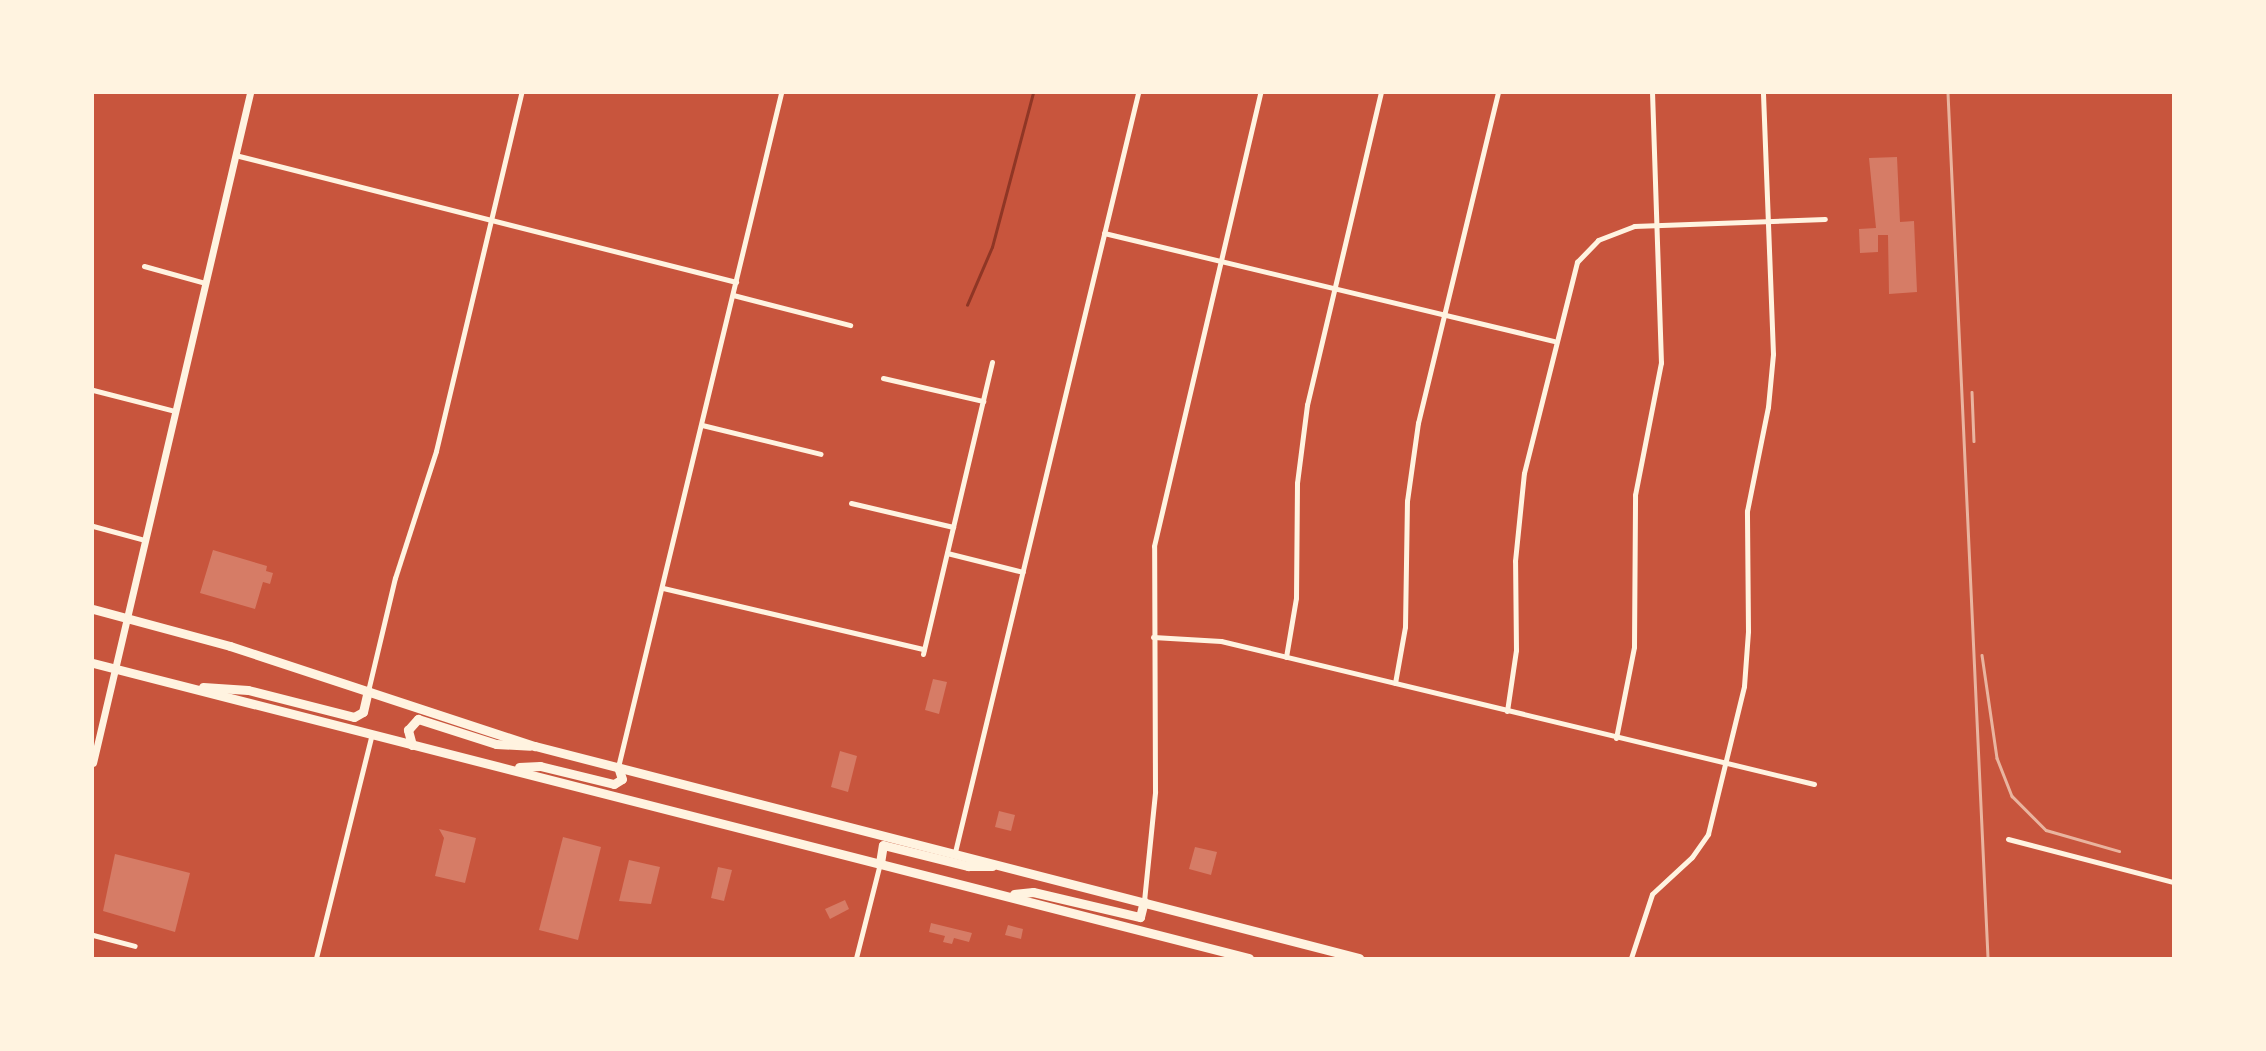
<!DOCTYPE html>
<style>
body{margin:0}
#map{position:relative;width:2266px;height:1051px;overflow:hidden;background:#c8553d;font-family:"IBM Plex Sans",sans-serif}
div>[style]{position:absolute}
.stream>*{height:2.5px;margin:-1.25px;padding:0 1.25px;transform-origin:1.25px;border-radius:1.25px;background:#8f3625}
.building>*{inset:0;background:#d67c66}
.minor>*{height:5px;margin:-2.5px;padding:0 2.5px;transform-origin:2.5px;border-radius:2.5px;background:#fff3e0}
.tertiary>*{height:7px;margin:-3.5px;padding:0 3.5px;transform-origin:3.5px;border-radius:3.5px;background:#fff3e0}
.primary>*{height:9px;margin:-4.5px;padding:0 4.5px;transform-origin:4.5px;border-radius:4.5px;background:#fff3e0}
.rail>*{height:2.5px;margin:-1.25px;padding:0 1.25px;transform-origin:1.25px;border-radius:1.25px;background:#e9b49f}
span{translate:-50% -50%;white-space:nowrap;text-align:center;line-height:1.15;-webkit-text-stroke:7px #fff3e0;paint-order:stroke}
.frame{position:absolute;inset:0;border:94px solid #fff3e0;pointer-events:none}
</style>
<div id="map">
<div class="stream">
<i style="left:967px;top:305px;width:63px;rotate:-66.7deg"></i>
<i style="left:992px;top:247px;width:159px;rotate:-75.1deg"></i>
</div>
<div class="building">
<i style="clip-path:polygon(1897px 157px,1900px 222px,1914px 221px,1917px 292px,1889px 294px,1888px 235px,1878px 235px,1878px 252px,1860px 253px,1859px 229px,1876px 228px,1869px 158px)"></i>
<i style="clip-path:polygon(213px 550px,267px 566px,266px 571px,273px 573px,270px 584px,263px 582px,255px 609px,200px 593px)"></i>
<i style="clip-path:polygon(933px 679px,947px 682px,939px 714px,925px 710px)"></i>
<i style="clip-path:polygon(840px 751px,857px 756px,848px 792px,831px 787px)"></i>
<i style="clip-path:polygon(999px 811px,1015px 815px,1011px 831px,995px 827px)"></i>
<i style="clip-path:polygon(439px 829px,476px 838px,465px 883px,435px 876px,444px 838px)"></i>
<i style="clip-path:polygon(563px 837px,601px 847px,578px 940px,539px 930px)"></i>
<i style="clip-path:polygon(1195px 847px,1217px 852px,1211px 875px,1189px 869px)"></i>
<i style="clip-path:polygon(115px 854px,190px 873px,175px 932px,103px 911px)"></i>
<i style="clip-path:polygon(629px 860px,660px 867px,651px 904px,619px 901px)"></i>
<i style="clip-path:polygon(718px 867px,732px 870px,724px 901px,711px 898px)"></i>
<i style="clip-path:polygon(845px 900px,849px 909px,830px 919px,825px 909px)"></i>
<i style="clip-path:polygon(931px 923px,972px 933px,969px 942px,954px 938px,952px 944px,943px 942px,945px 936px,929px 932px)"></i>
<i style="clip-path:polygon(1008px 925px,1023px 929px,1021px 939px,1005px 935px)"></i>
</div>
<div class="minor">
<i style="left:235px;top:155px;width:517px;rotate:14.22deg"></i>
<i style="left:1104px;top:233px;width:463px;rotate:13.5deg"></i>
<i style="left:144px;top:266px;width:63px;rotate:15.6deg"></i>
<i style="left:733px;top:295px;width:121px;rotate:14.4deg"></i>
<i style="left:883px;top:378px;width:103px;rotate:13deg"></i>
<i style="left:93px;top:390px;width:85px;rotate:14.4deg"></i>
<i style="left:702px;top:425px;width:122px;rotate:13.7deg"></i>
<i style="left:851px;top:503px;width:105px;rotate:13.2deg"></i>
<i style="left:93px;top:526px;width:54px;rotate:15.1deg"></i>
<i style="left:947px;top:553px;width:78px;rotate:14deg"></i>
<i style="left:663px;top:588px;width:268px;rotate:13.2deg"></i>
<i style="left:1153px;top:637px;width:68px;rotate:3.4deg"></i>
<i style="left:1221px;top:641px;width:610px;rotate:13.56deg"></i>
<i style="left:923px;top:654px;width:300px;rotate:-76.7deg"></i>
<i style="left:1286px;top:657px;width:60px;rotate:-80.4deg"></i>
<i style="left:1296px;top:598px;width:115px;rotate:-89.5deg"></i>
<i style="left:1297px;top:483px;width:79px;rotate:-82.7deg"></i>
<i style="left:1307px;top:405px;width:321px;rotate:-76.7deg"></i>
<i style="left:1395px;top:683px;width:57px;rotate:-79.9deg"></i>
<i style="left:1405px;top:627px;width:126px;rotate:-89.1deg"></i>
<i style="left:1407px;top:501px;width:79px;rotate:-82deg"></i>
<i style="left:1418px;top:423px;width:340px;rotate:-76.4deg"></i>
<i style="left:368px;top:691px;width:116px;rotate:-76.6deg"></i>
<i style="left:395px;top:578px;width:133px;rotate:-72.1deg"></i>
<i style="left:436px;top:451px;width:368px;rotate:-76.6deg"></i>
<i style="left:1507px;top:711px;width:62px;rotate:-81.6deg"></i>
<i style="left:1516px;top:650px;width:89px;rotate:-90.6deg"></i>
<i style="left:1515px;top:561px;width:88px;rotate:-84.2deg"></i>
<i style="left:1524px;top:473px;width:218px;rotate:-75.9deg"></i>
<i style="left:1577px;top:262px;width:30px;rotate:-46deg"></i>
<i style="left:1598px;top:240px;width:39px;rotate:-21deg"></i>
<i style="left:1634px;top:226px;width:191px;rotate:-2.1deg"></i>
<i style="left:1616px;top:738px;width:93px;rotate:-78.8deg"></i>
<i style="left:1634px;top:647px;width:152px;rotate:-89.6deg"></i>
<i style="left:1635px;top:495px;width:135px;rotate:-78.9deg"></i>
<i style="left:1661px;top:363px;width:270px;rotate:-91.9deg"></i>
<i style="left:618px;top:767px;width:693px;rotate:-76.4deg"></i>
<i style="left:2008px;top:839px;width:171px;rotate:14.6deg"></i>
<i style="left:955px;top:852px;width:781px;rotate:-76.44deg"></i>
<i style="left:1144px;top:901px;width:110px;rotate:-84.2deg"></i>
<i style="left:1155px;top:792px;width:246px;rotate:-90.2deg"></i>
<i style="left:1154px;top:546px;width:465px;rotate:-76.8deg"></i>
<i style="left:93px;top:935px;width:43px;rotate:14.7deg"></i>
<i style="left:316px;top:958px;width:231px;rotate:-76deg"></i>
<i style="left:856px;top:958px;width:98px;rotate:-75.8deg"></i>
<i style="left:1631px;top:958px;width:67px;rotate:-71.8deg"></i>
<i style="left:1652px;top:894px;width:54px;rotate:-42.8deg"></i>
<i style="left:1692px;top:857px;width:28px;rotate:-55deg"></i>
<i style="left:1708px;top:834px;width:152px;rotate:-76.3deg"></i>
<i style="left:1744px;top:686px;width:55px;rotate:-85.8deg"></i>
<i style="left:1748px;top:631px;width:120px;rotate:-90.5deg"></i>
<i style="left:1747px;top:511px;width:106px;rotate:-78.6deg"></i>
<i style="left:1768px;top:407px;width:53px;rotate:-84.6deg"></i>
<i style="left:1773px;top:354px;width:261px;rotate:-92.2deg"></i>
</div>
<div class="tertiary">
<i style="left:93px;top:763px;width:688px;rotate:-76.81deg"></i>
</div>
<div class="primary">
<i style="left:93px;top:609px;width:142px;rotate:15.1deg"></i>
<i style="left:230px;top:646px;width:321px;rotate:18.2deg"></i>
<i style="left:535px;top:746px;width:851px;rotate:14.43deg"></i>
<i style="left:93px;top:663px;width:1193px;rotate:14.32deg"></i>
<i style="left:203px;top:687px;width:45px;rotate:3.8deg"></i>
<i style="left:248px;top:690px;width:109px;rotate:14.3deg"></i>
<i style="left:354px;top:717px;width:10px;rotate:-29deg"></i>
<i style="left:363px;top:712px;width:22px;rotate:-77deg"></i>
<i style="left:412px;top:745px;width:16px;rotate:-105deg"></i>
<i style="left:408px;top:730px;width:15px;rotate:-48deg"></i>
<i style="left:418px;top:719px;width:82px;rotate:17.8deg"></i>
<i style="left:496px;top:744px;width:34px;rotate:3deg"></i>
<i style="left:519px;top:767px;width:21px;rotate:-3deg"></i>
<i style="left:540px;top:766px;width:76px;rotate:13.7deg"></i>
<i style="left:614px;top:784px;width:9px;rotate:-32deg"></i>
<i style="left:622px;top:779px;width:13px;rotate:-108deg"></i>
<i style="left:880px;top:863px;width:18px;rotate:-81deg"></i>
<i style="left:883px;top:845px;width:88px;rotate:13.9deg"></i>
<i style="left:968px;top:866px;width:24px"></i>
<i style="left:1014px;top:894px;width:19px;rotate:-6deg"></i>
<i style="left:1033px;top:892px;width:110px;rotate:13.2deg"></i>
<i style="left:1140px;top:917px;width:16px;rotate:-76deg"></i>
</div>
<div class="rail">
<i style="left:1948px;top:93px;width:866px;rotate:87.35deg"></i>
<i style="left:1972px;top:392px;width:49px;rotate:87.7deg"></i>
<i style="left:1982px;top:655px;width:104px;rotate:81.7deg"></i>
<i style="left:1997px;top:758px;width:41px;rotate:68.5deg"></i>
<i style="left:2012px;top:796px;width:48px;rotate:45deg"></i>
<i style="left:2046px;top:830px;width:76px;rotate:16deg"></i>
</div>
<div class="frame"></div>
</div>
